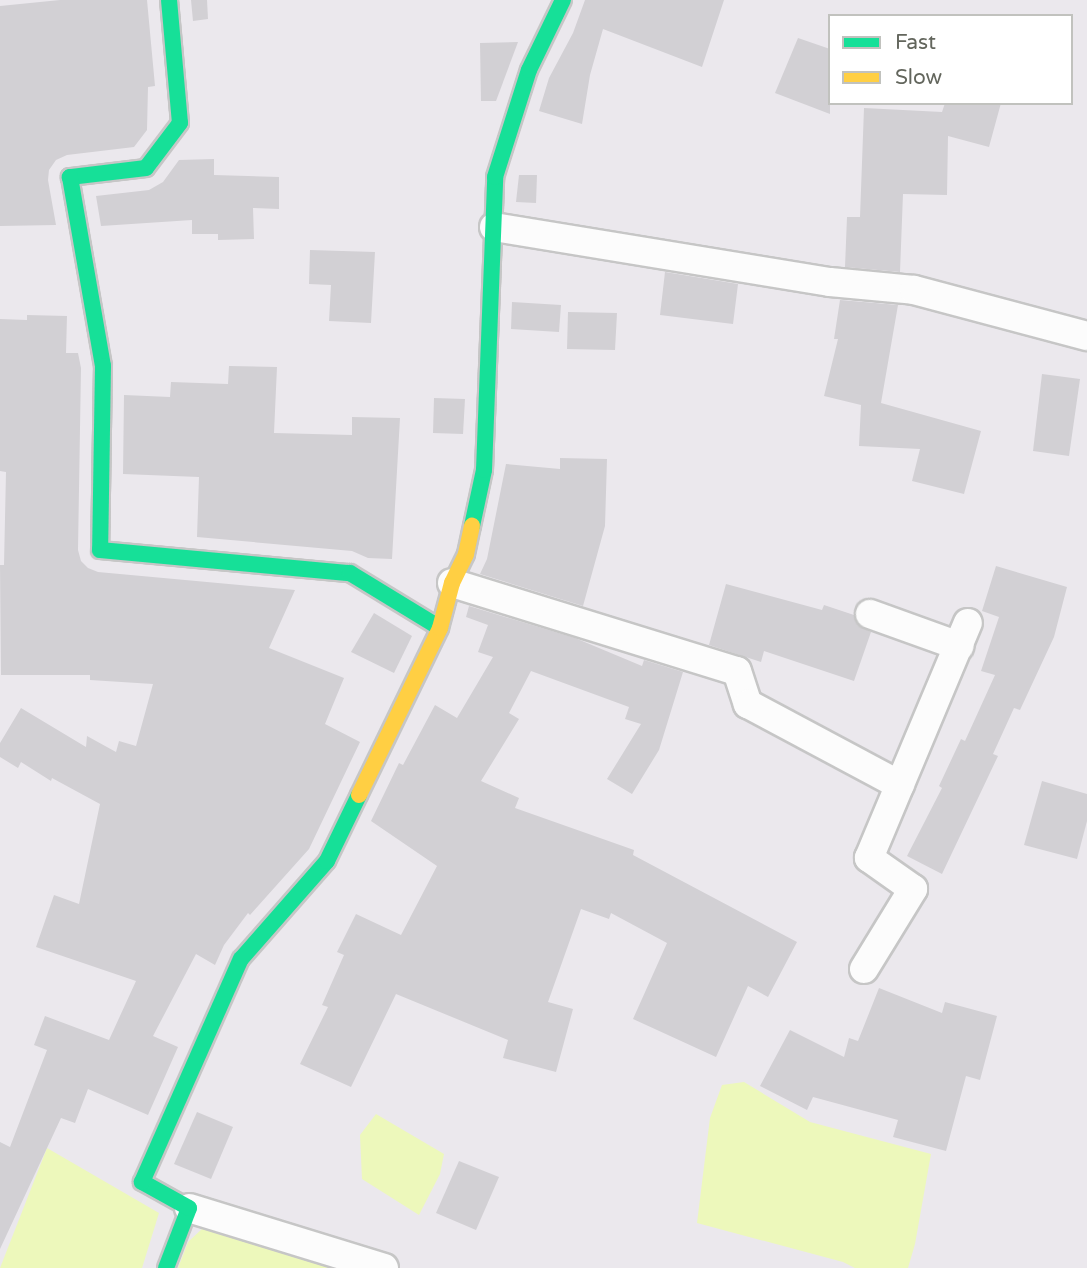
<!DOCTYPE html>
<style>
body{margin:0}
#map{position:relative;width:1087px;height:1268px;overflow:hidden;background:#ebe8ed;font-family:"Varela Round",sans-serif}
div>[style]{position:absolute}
.water>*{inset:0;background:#edf8bb}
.building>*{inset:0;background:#d2d0d4}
.roads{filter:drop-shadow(2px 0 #c6c6c6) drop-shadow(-2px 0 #c6c6c6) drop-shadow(0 2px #c6c6c6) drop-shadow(0 -2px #c6c6c6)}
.street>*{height:28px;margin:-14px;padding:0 14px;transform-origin:14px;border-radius:14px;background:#fcfcfc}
.fast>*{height:16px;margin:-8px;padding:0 8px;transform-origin:8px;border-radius:8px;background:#16e098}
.slow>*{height:16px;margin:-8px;padding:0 8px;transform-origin:8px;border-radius:8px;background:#ffcf43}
span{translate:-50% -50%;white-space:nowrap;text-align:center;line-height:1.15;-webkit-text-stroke:7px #fff;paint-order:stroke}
.legend{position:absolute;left:828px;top:14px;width:245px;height:91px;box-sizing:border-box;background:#fff;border:2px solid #c1c2be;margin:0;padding:9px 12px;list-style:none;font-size:21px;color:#63665d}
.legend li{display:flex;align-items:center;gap:14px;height:35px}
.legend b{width:35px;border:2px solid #c1c2be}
</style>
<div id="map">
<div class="water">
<i style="clip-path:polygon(744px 1082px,810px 1122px,931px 1154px,915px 1244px,908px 1268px,855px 1268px,843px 1262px,697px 1223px,710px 1118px,722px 1085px)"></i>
<i style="clip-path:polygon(376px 1114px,444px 1154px,440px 1174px,419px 1215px,362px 1179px,360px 1135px)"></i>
<i style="clip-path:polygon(47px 1148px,159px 1213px,142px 1268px,0 1268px)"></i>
<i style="clip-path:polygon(203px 1228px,228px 1233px,353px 1268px,178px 1268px,188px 1242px)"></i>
</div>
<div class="building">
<i style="clip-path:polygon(60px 0,147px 0,155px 86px,148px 87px,147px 130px,134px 147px,67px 155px,56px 160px,49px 170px,48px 180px,56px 225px,0 226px,0 6px)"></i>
<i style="clip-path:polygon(191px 0,207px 0,208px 19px,193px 21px)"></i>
<i style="clip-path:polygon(585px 0,724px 0,702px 67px,603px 29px,590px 75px,582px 124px,539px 111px,549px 78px,573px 33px)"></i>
<i style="clip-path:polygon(798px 38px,830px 49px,830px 114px,775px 93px)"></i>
<i style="clip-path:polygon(518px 42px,496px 101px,481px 101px,480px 43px)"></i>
<i style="clip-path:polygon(945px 103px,1001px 103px,989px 147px,948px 136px,947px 195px,903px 194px,900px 272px,845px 267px,847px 217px,860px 217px,864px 108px,942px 112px)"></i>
<i style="clip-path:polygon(214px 159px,214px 175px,279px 177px,279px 209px,253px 208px,254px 239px,218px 240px,218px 234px,192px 234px,192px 220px,101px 226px,96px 196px,149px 190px,163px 182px,179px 160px)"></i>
<i style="clip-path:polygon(519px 175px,537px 175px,536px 203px,516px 202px)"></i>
<i style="clip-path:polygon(310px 250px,375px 252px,371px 323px,329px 321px,331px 285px,309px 284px)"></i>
<i style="clip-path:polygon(665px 272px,738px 284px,733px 324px,660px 315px)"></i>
<i style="clip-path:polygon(840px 300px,898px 305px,881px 403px,981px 431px,964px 494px,912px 481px,920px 449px,859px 446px,861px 405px,824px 396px,838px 339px,834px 339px)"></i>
<i style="clip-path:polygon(512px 302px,561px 305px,559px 332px,511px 329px)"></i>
<i style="clip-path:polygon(568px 312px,617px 313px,615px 350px,567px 349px)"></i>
<i style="clip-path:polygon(27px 315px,67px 316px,66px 353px,78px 353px,81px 368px,78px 550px,81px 561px,88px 568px,98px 572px,295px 590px,269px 648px,344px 678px,325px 724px,360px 742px,309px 849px,250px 915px,248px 913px,224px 945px,215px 965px,196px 954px,153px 1036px,178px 1047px,148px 1115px,88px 1089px,75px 1123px,61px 1118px,0 1249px,0 1142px,10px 1147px,47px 1050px,34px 1045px,45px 1016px,109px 1040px,136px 981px,36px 947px,54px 895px,79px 904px,100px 804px,52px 778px,51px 781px,21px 762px,18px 768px,0 757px,0 743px,21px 708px,86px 747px,87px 736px,116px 752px,119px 741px,136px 746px,153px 684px,90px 680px,90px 675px,1px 675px,0 565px,4px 565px,6px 472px,0 471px,0 319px,27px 320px)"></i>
<i style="clip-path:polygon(229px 366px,277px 367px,274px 433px,352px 435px,352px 417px,400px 418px,392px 559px,368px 558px,352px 551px,197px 537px,199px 477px,123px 474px,124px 395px,170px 397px,171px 382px,228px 384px)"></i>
<i style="clip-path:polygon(1042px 374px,1080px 379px,1069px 456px,1033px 451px)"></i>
<i style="clip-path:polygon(434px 398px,465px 399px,463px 434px,433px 433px)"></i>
<i style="clip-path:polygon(560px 458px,607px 459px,605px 526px,583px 606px,480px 574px,487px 559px,506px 464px,560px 469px)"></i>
<i style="clip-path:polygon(996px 566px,1067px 587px,1054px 637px,1020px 710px,1014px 708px,993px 754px,998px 756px,942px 874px,907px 856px,942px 788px,939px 786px,961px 739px,965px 741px,995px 675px,981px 671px,999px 617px,982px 611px)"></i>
<i style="clip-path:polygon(726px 584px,822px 610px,824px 605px,854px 615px,858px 625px,871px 632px,854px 681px,764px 651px,761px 662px,709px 645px)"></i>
<i style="clip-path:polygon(469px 606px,575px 638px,642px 666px,644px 660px,683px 672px,659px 750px,632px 794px,607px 779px,641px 724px,625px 719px,629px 707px,531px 671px,509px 713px,519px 719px,481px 781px,519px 798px,515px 808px,634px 850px,633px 855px,797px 942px,768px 997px,748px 986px,716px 1057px,633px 1019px,667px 943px,611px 913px,609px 919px,581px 909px,548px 1002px,573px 1009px,556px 1072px,503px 1058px,508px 1040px,396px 994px,351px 1087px,300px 1064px,328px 1007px,322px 1005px,344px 955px,337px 952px,356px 914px,401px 935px,437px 866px,371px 821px,399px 763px,403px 765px,435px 705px,457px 718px,493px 657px,478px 652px,488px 625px,466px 617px)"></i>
<i style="clip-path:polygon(374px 613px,412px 636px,394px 673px,351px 652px)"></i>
<i style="clip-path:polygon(1042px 781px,1087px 794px,1087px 821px,1077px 859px,1024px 845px)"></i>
<i style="clip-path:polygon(879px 988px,942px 1013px,945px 1002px,997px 1016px,980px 1080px,966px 1076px,946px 1151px,893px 1137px,898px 1120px,813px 1097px,807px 1110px,760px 1086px,790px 1030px,844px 1057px,849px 1038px,858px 1041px)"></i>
<i style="clip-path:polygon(197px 1112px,233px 1127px,211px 1179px,174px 1164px)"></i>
<i style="clip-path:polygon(459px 1161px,499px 1177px,476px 1230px,436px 1213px)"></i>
</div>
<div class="roads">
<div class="street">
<i style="left:494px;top:227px;width:340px;rotate:9.3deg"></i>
<i style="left:830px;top:282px;width:84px;rotate:5.4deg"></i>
<i style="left:914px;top:290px;width:179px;rotate:14.9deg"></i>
<i style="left:452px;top:583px;width:298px;rotate:17.2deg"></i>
<i style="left:737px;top:671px;width:35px;rotate:72deg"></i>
<i style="left:748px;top:704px;width:172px;rotate:28.1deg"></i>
<i style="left:870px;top:614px;width:95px;rotate:19.8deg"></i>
<i style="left:864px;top:969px;width:94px;rotate:-58.5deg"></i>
<i style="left:913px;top:889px;width:54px;rotate:-144.8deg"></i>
<i style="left:869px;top:858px;width:255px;rotate:-67.2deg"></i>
<i style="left:189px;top:1208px;width:204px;rotate:17.1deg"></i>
</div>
<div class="fast">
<i style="left:169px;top:0;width:123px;rotate:84.9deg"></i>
<i style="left:180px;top:123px;width:56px;rotate:127.1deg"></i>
<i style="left:146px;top:168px;width:77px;rotate:173.2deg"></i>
<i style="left:70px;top:177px;width:192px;rotate:80.1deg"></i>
<i style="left:103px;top:366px;width:184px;rotate:90.9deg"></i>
<i style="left:100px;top:550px;width:251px;rotate:5.3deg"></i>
<i style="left:350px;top:573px;width:105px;rotate:31.4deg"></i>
<i style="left:472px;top:526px;width:57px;rotate:-77.9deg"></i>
<i style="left:484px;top:470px;width:293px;rotate:-87.8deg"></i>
<i style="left:495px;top:177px;width:112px;rotate:-72.4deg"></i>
<i style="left:529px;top:70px;width:78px;rotate:-64.1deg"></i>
<i style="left:166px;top:1268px;width:64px;rotate:-69deg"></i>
<i style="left:189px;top:1208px;width:54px;rotate:-151deg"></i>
<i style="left:142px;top:1182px;width:244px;rotate:-66.1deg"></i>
<i style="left:241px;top:959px;width:130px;rotate:-48.7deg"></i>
<i style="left:327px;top:861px;width:73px;rotate:-64.1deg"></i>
</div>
<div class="slow">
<i style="left:359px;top:795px;width:186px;rotate:-64.1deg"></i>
<i style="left:440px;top:628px;width:47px;rotate:-75.1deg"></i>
<i style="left:452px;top:583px;width:32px;rotate:-64deg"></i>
<i style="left:466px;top:554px;width:29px;rotate:-78deg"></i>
</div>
</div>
<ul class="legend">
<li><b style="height:9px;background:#16e098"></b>Fast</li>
<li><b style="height:9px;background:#ffcf43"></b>Slow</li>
</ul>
</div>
